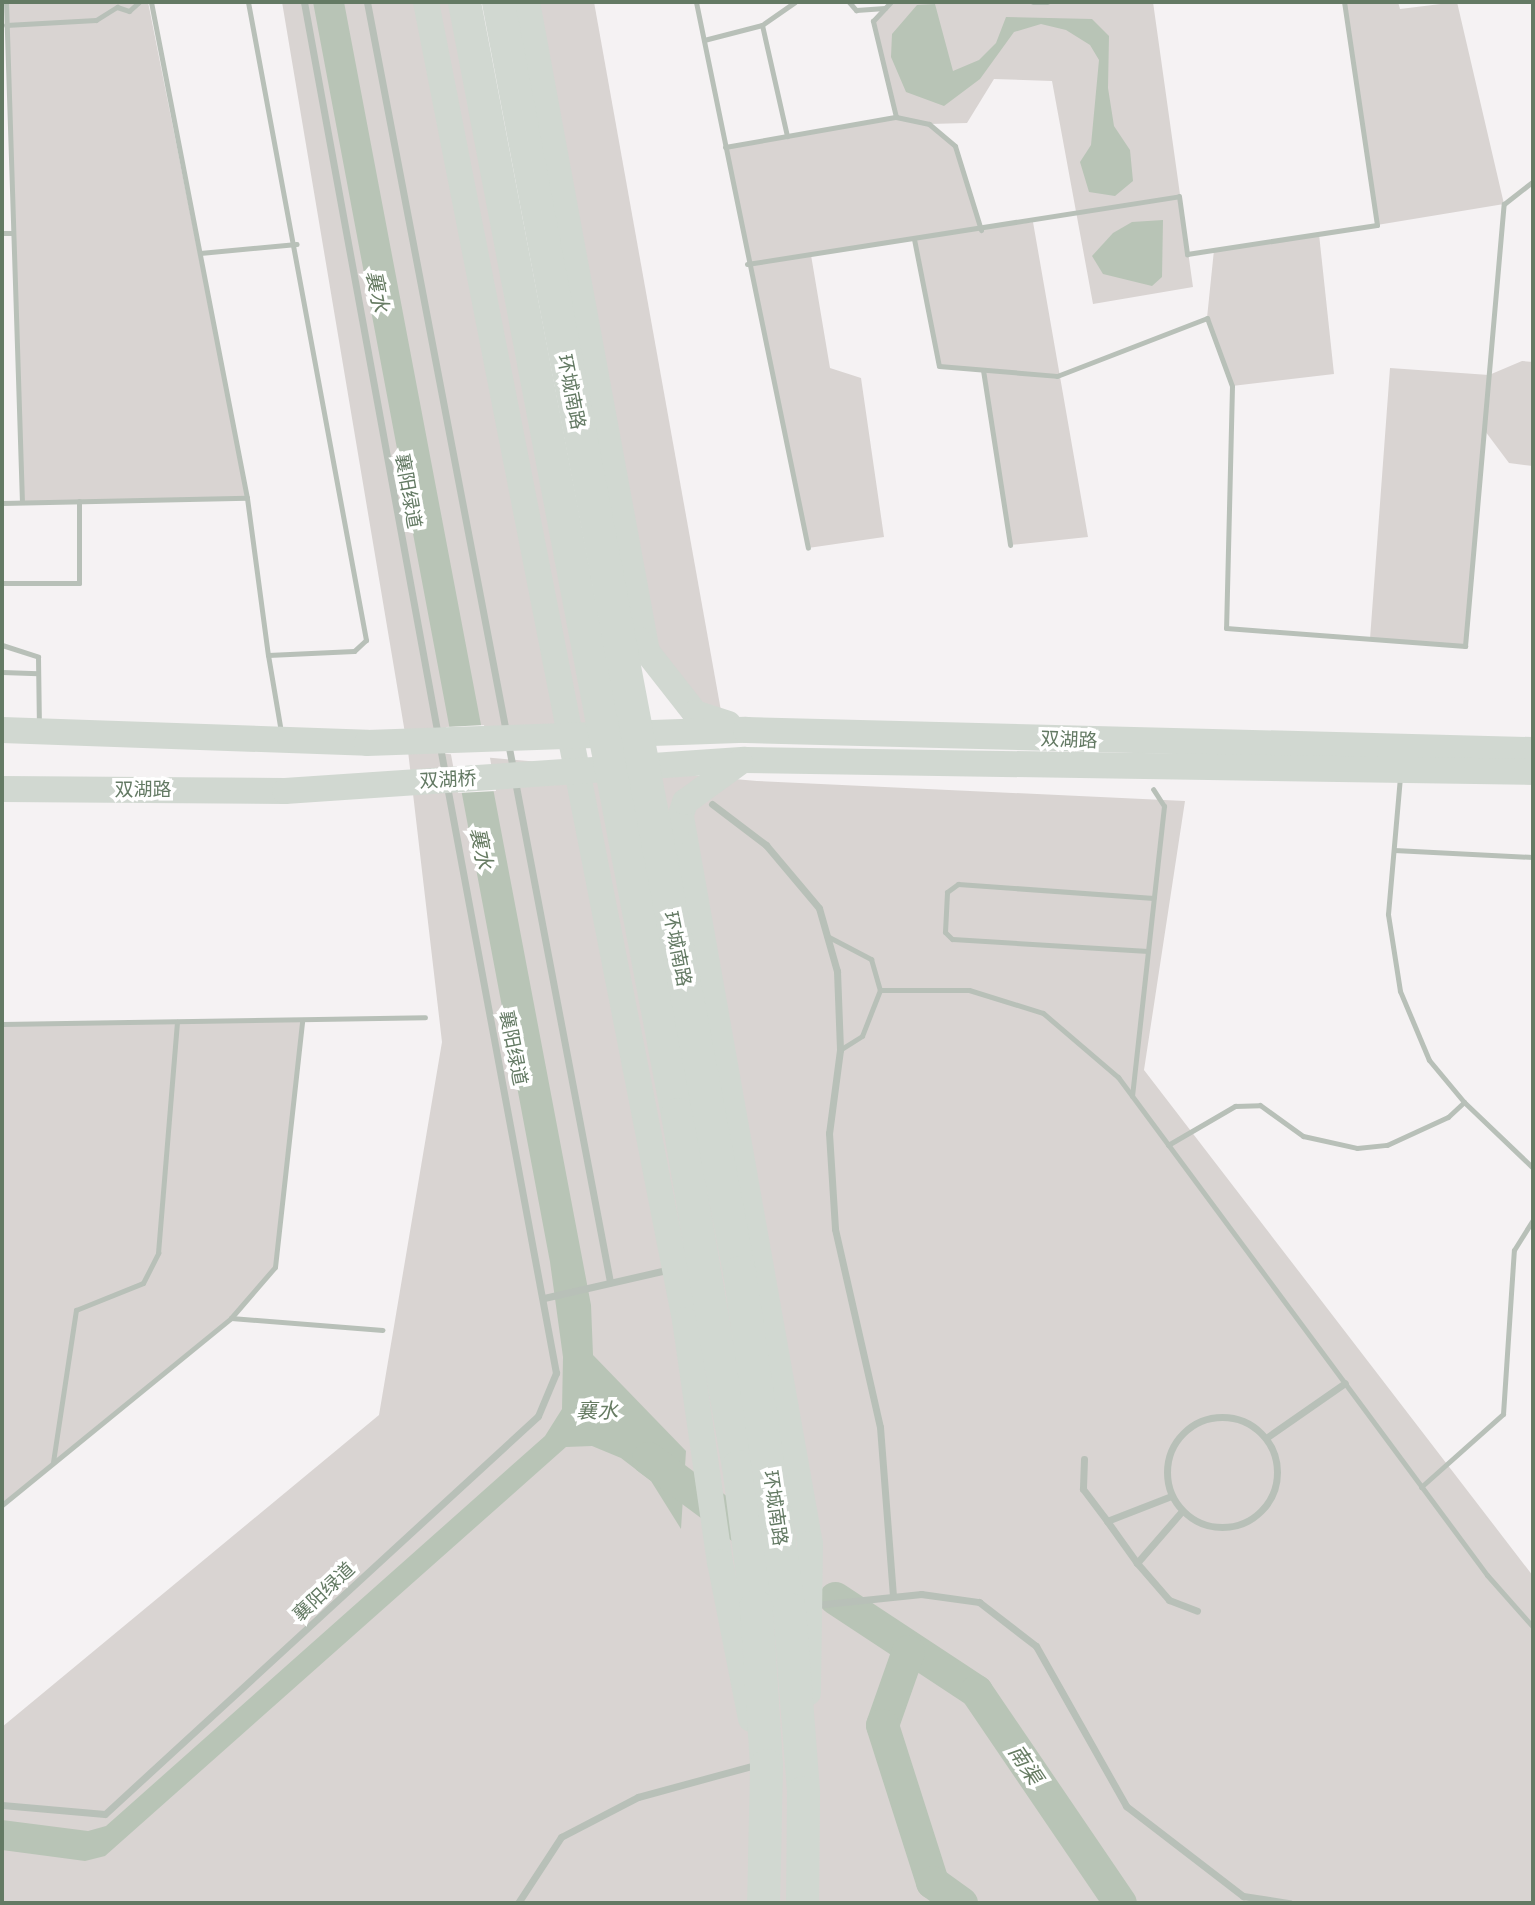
<!DOCTYPE html>
<meta charset="utf-8">
<style>
body{margin:0}
#map{position:relative;width:1535px;height:1905px;overflow:hidden;background:#f5f2f3;font-family:"Open Sans","Noto Sans SC",sans-serif}
div>[style]{position:absolute}
.green>*{inset:0;background:#d9d4d2}
.water>*{inset:0;background:#b8c4b6}
.pier>*{inset:0;background:#f5f2f3}
.river>*{height:33px;margin:-16.5px;padding:0 16.5px;transform-origin:16.5px;border-radius:16.5px;background:#b8c4b6}
.lane>*{height:5px;margin:-2.5px;padding:0 2.5px;transform-origin:2.5px;border-radius:2.5px;background:#b8c0b8}
.street>*{height:7px;margin:-3.5px;padding:0 3.5px;transform-origin:3.5px;border-radius:3.5px;background:#b8c0b8}
.street>.ring{margin:-3.5px;padding:0;box-sizing:content-box;background:none;border:7px solid #b8c0b8;border-radius:50%}
.secondary>*{height:26px;margin:-13px;padding:0 13px;transform-origin:13px;border-radius:13px;background:#d1d8d1}
.highway>*{height:33px;margin:-16.5px;padding:0 16.5px;transform-origin:16.5px;border-radius:16.5px;background:#d1d8d1}
span{translate:-50% -50%;white-space:nowrap;text-align:center;line-height:1.15;-webkit-text-stroke:7px #fff;paint-order:stroke}
.street-label{font-size:19px;color:#647a64}
.water-label{font-size:21px;color:#677c63;font-style:italic}
.frame{position:absolute;inset:0;border:4px solid #647a64;pointer-events:none}
</style>
<div id="map">
<div class="green">
<i style="clip-path:polygon(6px 2px,148px 2px,247px 498px,22px 502px)"></i>
<i style="clip-path:polygon(282px 2px,464px 2px,605px 736px,414px 751px,757px 781px,1185px 801px,1144px 1070px,1533px 1576px,1533px 1903px,2px 1903px,2px 1727px,379px 1415px,442px 1042px,408px 751px)"></i>
<i style="clip-path:polygon(498px 2px,594px 2px,723px 722px,695px 713px,611px 605px)"></i>
<i style="clip-path:polygon(891px 2px,1153px 2px,1193px 287px,1093px 304px,1052px 81px,994px 79px,967px 123px,930px 124px,955px 146px,981px 229px,1033px 222px,1088px 537px,1010px 545px,983px 370px,939px 366px,914px 240px,811px 255px,830px 368px,861px 378px,884px 537px,808px 548px,725px 147px,896px 117px,873px 21px)"></i>
<i style="clip-path:polygon(1344px 2px,1398px 2px,1400px 9px,1457px 2px,1504px 204px,1377px 225px)"></i>
<i style="clip-path:polygon(1319px 234px,1334px 374px,1232px 386px,1207px 318px,1214px 250px)"></i>
<i style="clip-path:polygon(1522px 361px,1533px 362px,1533px 466px,1509px 463px,1485px 431px,1465px 646px,1370px 639px,1390px 368px,1489px 375px)"></i>
<i style="clip-path:polygon(302px 1021px,275px 1267px,231px 1318px,2px 1505px,2px 1024px)"></i>
</div>
<div class="water">
<i style="clip-path:polygon(313px 2px,344px 2px,591px 1305px,593px 1355px,686px 1451px,681px 1529px,651px 1481px,621px 1458px,592px 1446px,566px 1447px,105px 1856px,85px 1861px,2px 1850px,2px 1820px,88px 1831px,106px 1826px,545px 1436px,562px 1409px,563px 1357px,550px 1262px)"></i>
<i style="clip-path:polygon(935px 4px,953px 71px,979px 60px,996px 43px,1006px 17px,1092px 19px,1109px 36px,1108px 88px,1114px 126px,1130px 150px,1133px 181px,1115px 196px,1089px 192px,1080px 162px,1091px 145px,1099px 60px,1090px 45px,1066px 30px,1041px 24px,1014px 32px,980px 79px,944px 106px,906px 92px,891px 57px,892px 34px,917px 5px)"></i>
<i style="clip-path:polygon(1163px 220px,1162px 277px,1152px 286px,1103px 274px,1092px 256px,1113px 233px,1132px 222px)"></i>
</div>
<div class="pier">
<i style="clip-path:polygon(484px 725px,496px 791px,458px 793px,446px 727px)"></i>
</div>
<div class="river">
<i style="left:648px;top:1458px;width:146px;rotate:36.6deg"></i>
<i style="left:835px;top:1598px;width:169px;rotate:33.4deg"></i>
<i style="left:976px;top:1691px;width:256px;rotate:55.8deg"></i>
<i style="left:908px;top:1651px;width:78px;rotate:109.4deg"></i>
<i style="left:882px;top:1725px;width:165px;rotate:72.3deg"></i>
<i style="left:932px;top:1882px;width:36px;rotate:36deg"></i>
</div>
<div class="lane">
<i style="left:6px;top:2px;width:500px;rotate:88.17deg"></i>
<i style="left:248px;top:2px;width:649px;rotate:79.52deg"></i>
<i style="left:366px;top:640px;width:16px;rotate:137deg"></i>
<i style="left:354px;top:651px;width:86px;rotate:177.3deg"></i>
<i style="left:268px;top:655px;width:78px;rotate:80.4deg"></i>
<i style="left:696px;top:2px;width:557px;rotate:78.41deg"></i>
<i style="left:849px;top:2px;width:11px;rotate:49deg"></i>
<i style="left:856px;top:10px;width:29px;rotate:-4deg"></i>
<i style="left:1033px;top:2px;width:14px"></i>
<i style="left:6px;top:25px;width:90px;rotate:-3.2deg"></i>
<i style="left:96px;top:20px;width:25px;rotate:-32deg"></i>
<i style="left:117px;top:7px;width:13px;rotate:18deg"></i>
<i style="left:129px;top:11px;width:13px;rotate:-42deg"></i>
<i style="left:762px;top:25px;width:114px;rotate:77.3deg"></i>
<i style="left:704px;top:40px;width:60px;rotate:-14.5deg"></i>
<i style="left:762px;top:25px;width:40px;rotate:-34.9deg"></i>
<i style="left:896px;top:117px;width:34px;rotate:12deg"></i>
<i style="left:929px;top:124px;width:34px;rotate:40deg"></i>
<i style="left:955px;top:146px;width:88px;rotate:72.8deg"></i>
<i style="left:725px;top:147px;width:174px;rotate:-10deg"></i>
<i style="left:896px;top:117px;width:99px;rotate:-103.5deg"></i>
<i style="left:873px;top:21px;width:26px;rotate:-47deg"></i>
<i style="left:2px;top:233px;width:10px"></i>
<i style="left:914px;top:239px;width:129px;rotate:78.9deg"></i>
<i style="left:939px;top:366px;width:118px;rotate:4.8deg"></i>
<i style="left:1057px;top:376px;width:161px;rotate:-21.1deg"></i>
<i style="left:1207px;top:318px;width:72px;rotate:69.8deg"></i>
<i style="left:1232px;top:386px;width:242px;rotate:91.4deg"></i>
<i style="left:1226px;top:628px;width:240px;rotate:4.3deg"></i>
<i style="left:1465px;top:646px;width:444px;rotate:-85deg"></i>
<i style="left:1504px;top:204px;width:37px;rotate:-38deg"></i>
<i style="left:200px;top:253px;width:97px;rotate:-5.3deg"></i>
<i style="left:747px;top:264px;width:437px;rotate:-8.9deg"></i>
<i style="left:1179px;top:196px;width:59px;rotate:82.1deg"></i>
<i style="left:1187px;top:254px;width:192px;rotate:-8.7deg"></i>
<i style="left:1377px;top:225px;width:225px;rotate:-98.4deg"></i>
<i style="left:983px;top:370px;width:177px;rotate:81.2deg"></i>
<i style="left:247px;top:498px;width:158px;rotate:82.4deg"></i>
<i style="left:2px;top:503px;width:245px;rotate:-1.2deg"></i>
<i style="left:247px;top:498px;width:505px;rotate:-100.95deg"></i>
<i style="left:2px;top:583px;width:77px"></i>
<i style="left:79px;top:583px;width:82px;rotate:-90deg"></i>
<i style="left:2px;top:645px;width:38px;rotate:18deg"></i>
<i style="left:38px;top:657px;width:68px;rotate:89.2deg"></i>
<i style="left:2px;top:672px;width:36px;rotate:2deg"></i>
<i style="left:1394px;top:850px;width:139px;rotate:2.9deg"></i>
<i style="left:827px;top:936px;width:50px;rotate:27.6deg"></i>
<i style="left:871px;top:959px;width:32px;rotate:74deg"></i>
<i style="left:880px;top:990px;width:49px;rotate:111.4deg"></i>
<i style="left:862px;top:1036px;width:26px;rotate:148deg"></i>
<i style="left:1148px;top:951px;width:196px;rotate:-176.5deg"></i>
<i style="left:952px;top:939px;width:10px;rotate:-135deg"></i>
<i style="left:945px;top:932px;width:40px;rotate:-87.1deg"></i>
<i style="left:947px;top:892px;width:14px;rotate:-36deg"></i>
<i style="left:958px;top:884px;width:196px;rotate:4.1deg"></i>
<i style="left:880px;top:990px;width:89px"></i>
<i style="left:969px;top:990px;width:77px;rotate:17.3deg"></i>
<i style="left:1043px;top:1013px;width:99px;rotate:40.5deg"></i>
<i style="left:1118px;top:1077px;width:620px;rotate:53.46deg"></i>
<i style="left:1487px;top:1575px;width:69px;rotate:48.5deg"></i>
<i style="left:2px;top:1024px;width:423px;rotate:-0.9deg"></i>
<i style="left:1132px;top:1096px;width:292px;rotate:-83.7deg"></i>
<i style="left:1164px;top:806px;width:20px;rotate:-123deg"></i>
<i style="left:1464px;top:1102px;width:95px;rotate:43.7deg"></i>
<i style="left:1168px;top:1145px;width:78px;rotate:-30.2deg"></i>
<i style="left:1235px;top:1106px;width:25px;rotate:-2deg"></i>
<i style="left:1260px;top:1105px;width:53px;rotate:35.8deg"></i>
<i style="left:1303px;top:1136px;width:55px;rotate:12.5deg"></i>
<i style="left:1357px;top:1148px;width:30px;rotate:-6deg"></i>
<i style="left:1387px;top:1145px;width:67px;rotate:-24.7deg"></i>
<i style="left:1448px;top:1117px;width:22px;rotate:-43deg"></i>
<i style="left:1464px;top:1102px;width:55px;rotate:-129.8deg"></i>
<i style="left:1429px;top:1060px;width:75px;rotate:-112.8deg"></i>
<i style="left:1400px;top:991px;width:78px;rotate:-98.9deg"></i>
<i style="left:1388px;top:914px;width:138px;rotate:-85deg"></i>
<i style="left:231px;top:1318px;width:67px;rotate:-49.2deg"></i>
<i style="left:275px;top:1267px;width:247px;rotate:-83.7deg"></i>
<i style="left:53px;top:1462px;width:154px;rotate:-81.4deg"></i>
<i style="left:76px;top:1310px;width:72px;rotate:-21.9deg"></i>
<i style="left:143px;top:1283px;width:34px;rotate:-63deg"></i>
<i style="left:158px;top:1253px;width:232px;rotate:-85.3deg"></i>
<i style="left:1421px;top:1487px;width:110px;rotate:-41.7deg"></i>
<i style="left:1503px;top:1414px;width:164px;rotate:-86.2deg"></i>
<i style="left:1514px;top:1250px;width:36px;rotate:-58deg"></i>
<i style="left:2px;top:1505px;width:296px;rotate:-39.2deg"></i>
<i style="left:231px;top:1318px;width:152px;rotate:4.5deg"></i>
</div>
<div class="street">
<i style="left:304px;top:2px;width:785px;rotate:79.65deg"></i>
<i style="left:367px;top:2px;width:781px;rotate:79.22deg"></i>
<i style="left:515px;top:781px;width:510px;rotate:79.26deg"></i>
<i style="left:712px;top:804px;width:68px;rotate:37.2deg"></i>
<i style="left:766px;top:845px;width:82px;rotate:49.9deg"></i>
<i style="left:819px;top:908px;width:66px;rotate:74.1deg"></i>
<i style="left:837px;top:971px;width:79px;rotate:87.8deg"></i>
<i style="left:840px;top:1050px;width:84px;rotate:97.5deg"></i>
<i style="left:829px;top:1133px;width:96px;rotate:86.4deg"></i>
<i style="left:835px;top:1229px;width:203px;rotate:77.2deg"></i>
<i style="left:880px;top:1427px;width:169px;rotate:85.6deg"></i>
<i style="left:544px;top:1298px;width:130px;rotate:-12.9deg"></i>
<i class="ring" style="left:1167px;top:1417px;width:103px;height:103px"></i>
<i style="left:1266px;top:1438px;width:96px;rotate:-34.8deg"></i>
<i style="left:1084px;top:1459px;width:30px;rotate:92deg"></i>
<i style="left:1083px;top:1489px;width:40px;rotate:53deg"></i>
<i style="left:1107px;top:1521px;width:69px;rotate:-21.3deg"></i>
<i style="left:1182px;top:1511px;width:69px;rotate:130.9deg"></i>
<i style="left:1137px;top:1563px;width:49px;rotate:49.1deg"></i>
<i style="left:1169px;top:1600px;width:30px;rotate:21deg"></i>
<i style="left:1107px;top:1521px;width:52px;rotate:54.5deg"></i>
<i style="left:815px;top:1605px;width:107px;rotate:-5.9deg"></i>
<i style="left:921px;top:1594px;width:59px;rotate:7.9deg"></i>
<i style="left:979px;top:1602px;width:72px;rotate:37.7deg"></i>
<i style="left:1036px;top:1646px;width:184px;rotate:60.6deg"></i>
<i style="left:1126px;top:1806px;width:148px;rotate:37.6deg"></i>
<i style="left:1243px;top:1896px;width:47px;rotate:8.7deg"></i>
<i style="left:2px;top:1805px;width:103px;rotate:5deg"></i>
<i style="left:105px;top:1814px;width:588px;rotate:-42.59deg"></i>
<i style="left:538px;top:1416px;width:47px;rotate:-67.3deg"></i>
<i style="left:556px;top:1373px;width:597px;rotate:-100.52deg"></i>
<i style="left:518px;top:1903px;width:79px;rotate:-56.9deg"></i>
<i style="left:561px;top:1837px;width:87px;rotate:-27.5deg"></i>
<i style="left:638px;top:1797px;width:125px;rotate:-15.3deg"></i>
</div>
<div class="secondary">
<i style="left:426px;top:2px;width:1343px;rotate:78.88deg"></i>
<i style="left:685px;top:1320px;width:245px;rotate:81.8deg"></i>
<i style="left:720px;top:1562px;width:160px;rotate:78.8deg"></i>
<i style="left:527px;top:2px;width:661px;rotate:79.54deg"></i>
<i style="left:637px;top:639px;width:94px;rotate:51.9deg"></i>
<i style="left:695px;top:713px;width:35px;rotate:18deg"></i>
<i style="left:2px;top:730px;width:365px;rotate:2deg"></i>
<i style="left:367px;top:743px;width:379px;rotate:-2deg"></i>
<i style="left:746px;top:730px;width:787px;rotate:1.46deg"></i>
<i style="left:2px;top:789px;width:283px;rotate:0.4deg"></i>
<i style="left:285px;top:791px;width:461px;rotate:-3.9deg"></i>
<i style="left:745px;top:760px;width:788px;rotate:0.87deg"></i>
<i style="left:681px;top:817px;width:738px;rotate:79.94deg"></i>
<i style="left:810px;top:1544px;width:149px;rotate:90.8deg"></i>
<i style="left:675px;top:833px;width:33px;rotate:-72deg"></i>
<i style="left:685px;top:802px;width:68px;rotate:-36deg"></i>
</div>
<div class="highway">
<i style="left:464px;top:2px;width:1132px;rotate:79.16deg"></i>
<i style="left:677px;top:1114px;width:357px;rotate:80.2deg"></i>
<i style="left:738px;top:1466px;width:141px;rotate:82.7deg"></i>
<i style="left:756px;top:1606px;width:159px;rotate:86.4deg"></i>
<i style="left:766px;top:1765px;width:138px;rotate:91.2deg"></i>
<i style="left:498px;top:2px;width:1293px;rotate:79.26deg"></i>
<i style="left:739px;top:1272px;width:341px;rotate:81.6deg"></i>
<i style="left:789px;top:1609px;width:184px;rotate:85.6deg"></i>
<i style="left:803px;top:1792px;width:111px;rotate:90.5deg"></i>
</div>
<div class="street-label">
<span style="left:571px;top:392px;rotate:79deg">环城南路</span>
<span style="left:408px;top:491px;rotate:80deg">襄阳绿道</span>
<span style="left:1069px;top:740px;rotate:2deg">双湖路</span>
<span style="left:448px;top:780px;rotate:-3deg">双湖桥</span>
<span style="left:143px;top:790px">双湖路</span>
<span style="left:677px;top:949px;rotate:79deg">环城南路</span>
<span style="left:513px;top:1048px;rotate:79deg">襄阳绿道</span>
<span style="left:775px;top:1508px;rotate:82deg">环城南路</span>
<span style="left:324px;top:1592px;rotate:-43deg">襄阳绿道</span>
</div>
<div class="water-label">
<span style="left:378px;top:291px;rotate:79deg">襄水</span>
<span style="left:482px;top:848px;rotate:79deg">襄水</span>
<span style="left:597px;top:1410px">襄水</span>
<span style="left:1026px;top:1764px;rotate:56deg">南渠</span>
</div>
<div class="frame"></div>
</div>
